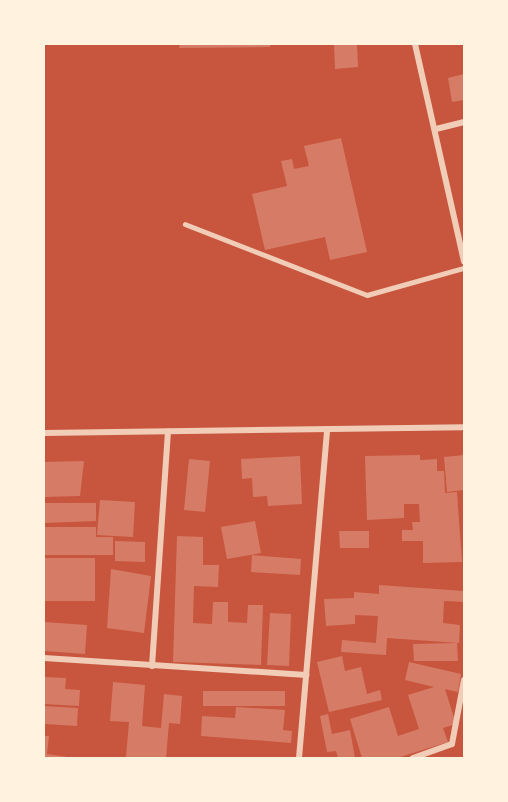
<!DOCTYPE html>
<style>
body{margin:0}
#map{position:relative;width:508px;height:802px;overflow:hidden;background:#c8553d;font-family:"Noto Serif",serif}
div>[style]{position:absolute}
.building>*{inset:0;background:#d67c66}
.service>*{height:4.5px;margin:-2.25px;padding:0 2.25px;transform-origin:2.25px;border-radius:2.25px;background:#f1ccb7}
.minor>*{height:6px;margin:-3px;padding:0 3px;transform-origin:3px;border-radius:3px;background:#f1ccb7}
span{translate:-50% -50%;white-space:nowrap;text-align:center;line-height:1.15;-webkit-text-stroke:4.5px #fff3e0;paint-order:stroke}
.frame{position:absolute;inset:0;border:45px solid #fff3e0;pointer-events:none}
</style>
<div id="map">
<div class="building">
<i style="clip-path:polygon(180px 44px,271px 44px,270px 47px,179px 48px)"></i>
<i style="clip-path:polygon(334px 44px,357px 44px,358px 67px,335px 69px)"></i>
<i style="clip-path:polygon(464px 74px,464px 100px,452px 102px,448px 78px)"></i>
<i style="clip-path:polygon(341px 138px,367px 252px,330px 260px,325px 237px,265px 250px,252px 194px,287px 186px,281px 161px,292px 159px,294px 169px,309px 166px,304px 146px)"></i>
<i style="clip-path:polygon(420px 455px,420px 460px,437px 459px,437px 471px,444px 471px,445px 493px,457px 492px,462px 562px,423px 563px,423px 541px,402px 541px,402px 530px,413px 530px,412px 522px,420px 522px,419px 504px,404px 504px,404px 518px,367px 520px,365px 456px)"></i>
<i style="clip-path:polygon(464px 455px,464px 490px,447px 492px,444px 457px)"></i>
<i style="clip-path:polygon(300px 456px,302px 504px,268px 506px,267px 496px,253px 497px,252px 478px,242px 479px,241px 459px)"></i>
<i style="clip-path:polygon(189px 459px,210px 461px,205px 512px,184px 510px)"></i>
<i style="clip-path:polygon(84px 461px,80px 496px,44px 497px,44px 462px)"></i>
<i style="clip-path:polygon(100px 500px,135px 502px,133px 537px,97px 535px)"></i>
<i style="clip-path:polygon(44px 503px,96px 503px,96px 521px,44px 523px)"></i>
<i style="clip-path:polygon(255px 521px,261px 553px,227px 559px,221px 527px)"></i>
<i style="clip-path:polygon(44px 527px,96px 527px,96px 537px,113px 537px,113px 555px,44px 555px)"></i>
<i style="clip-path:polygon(339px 531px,369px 531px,369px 548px,340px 548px)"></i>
<i style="clip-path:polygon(177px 536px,203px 537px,203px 565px,219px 565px,218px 587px,194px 586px,193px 623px,212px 624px,213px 602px,228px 602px,228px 622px,247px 623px,248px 605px,263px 605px,261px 665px,173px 662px)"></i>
<i style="clip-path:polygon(115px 541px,145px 542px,145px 562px,115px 561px)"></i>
<i style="clip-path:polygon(252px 555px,301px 559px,300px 575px,251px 572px)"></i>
<i style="clip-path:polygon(44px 558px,95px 558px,95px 601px,44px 601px)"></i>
<i style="clip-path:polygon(111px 569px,151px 576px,144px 633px,107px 628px)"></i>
<i style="clip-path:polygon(379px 585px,464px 591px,464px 602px,444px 601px,443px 623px,460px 625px,459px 643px,387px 638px,386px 655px,341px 652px,342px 640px,376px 643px,378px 616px,355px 615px,355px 624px,326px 626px,324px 599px,354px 598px,354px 592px,379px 594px)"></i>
<i style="clip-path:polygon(270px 613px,291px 614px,289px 666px,267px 665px)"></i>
<i style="clip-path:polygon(44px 622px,87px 625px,85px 654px,44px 651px)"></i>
<i style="clip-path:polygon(457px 643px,458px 661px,414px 661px,413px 644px)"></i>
<i style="clip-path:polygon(342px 656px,345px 671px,361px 667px,367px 694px,380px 690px,382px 700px,329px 712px,317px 662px)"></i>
<i style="clip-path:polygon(409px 662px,461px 674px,458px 692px,445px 689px,456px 724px,443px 728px,448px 742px,397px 758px,362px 758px,350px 719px,389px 707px,398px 736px,419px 729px,408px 695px,434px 687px,405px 680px)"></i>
<i style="clip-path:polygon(44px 677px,66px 678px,65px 689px,80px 690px,79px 706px,44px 704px)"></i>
<i style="clip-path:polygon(113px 682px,145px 685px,142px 726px,161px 728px,164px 694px,182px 696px,180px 724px,169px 723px,166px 758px,126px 757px,129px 722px,110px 721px)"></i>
<i style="clip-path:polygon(203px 691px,285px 691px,285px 706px,203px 706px)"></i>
<i style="clip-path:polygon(44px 706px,78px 708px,77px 726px,44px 724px)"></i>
<i style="clip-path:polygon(236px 707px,285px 710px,283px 730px,292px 731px,291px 743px,201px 736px,202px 716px,235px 718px)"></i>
<i style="clip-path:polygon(328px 714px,332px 734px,350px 730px,355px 758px,338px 758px,336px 751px,327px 752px,320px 716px)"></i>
<i style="clip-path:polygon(44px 736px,49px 736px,47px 754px,74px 758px,44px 758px)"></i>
</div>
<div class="service">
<i style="left:185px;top:224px;width:195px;rotate:21.3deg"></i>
<i style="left:367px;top:295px;width:101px;rotate:-15.6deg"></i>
</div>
<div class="minor">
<i style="left:415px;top:44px;width:223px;rotate:77.3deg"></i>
<i style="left:436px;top:129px;width:29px;rotate:-14deg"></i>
<i style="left:44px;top:433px;width:420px;rotate:-0.8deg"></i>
<i style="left:44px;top:658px;width:263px;rotate:3.7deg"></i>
<i style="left:152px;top:666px;width:235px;rotate:-86.1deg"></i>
<i style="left:299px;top:758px;width:330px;rotate:-85.1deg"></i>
<i style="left:413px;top:758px;width:41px;rotate:-19.7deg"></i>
<i style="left:452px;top:744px;width:65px;rotate:-79.4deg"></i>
</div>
<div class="frame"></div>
</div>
